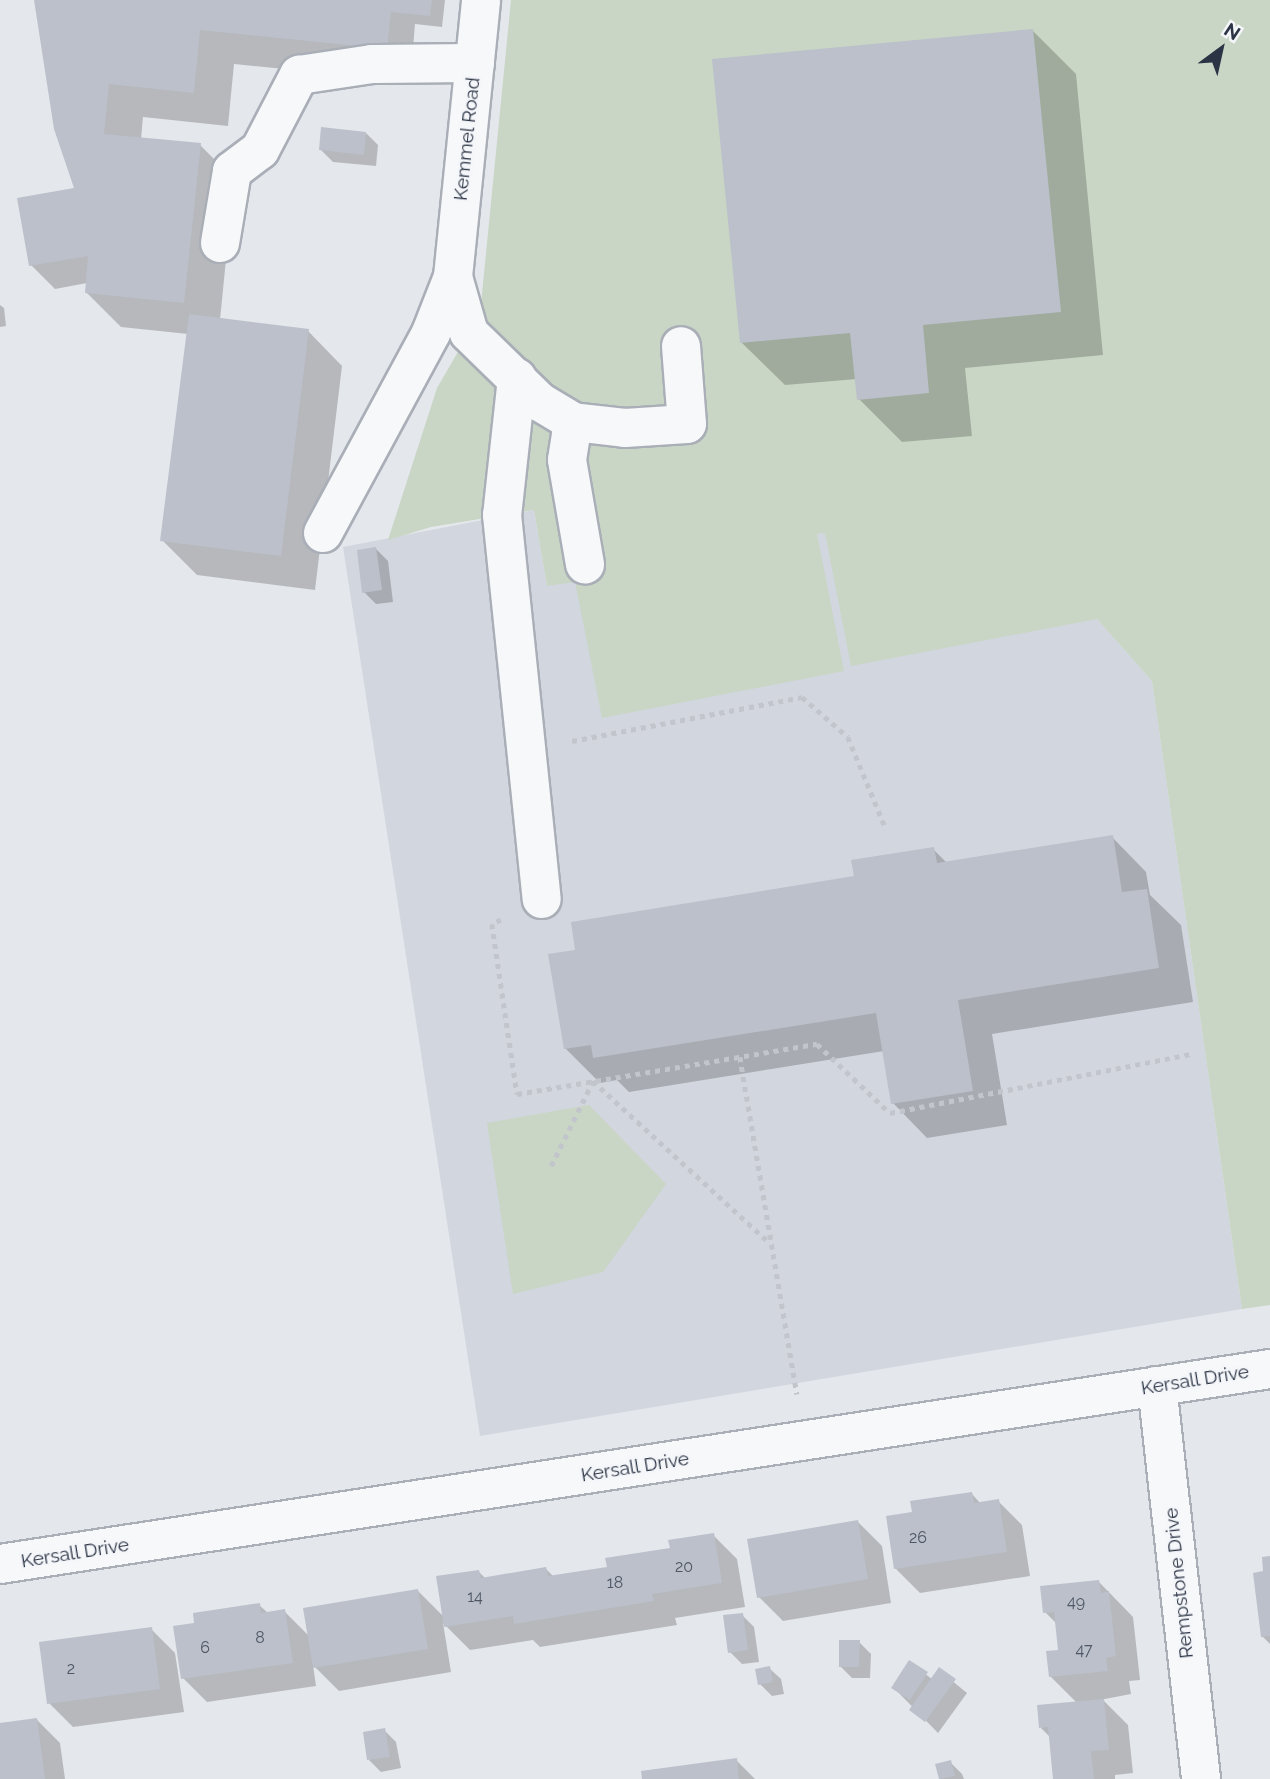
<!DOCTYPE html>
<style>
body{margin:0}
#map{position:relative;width:1270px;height:1779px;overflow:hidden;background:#e4e7ec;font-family:Raleway,sans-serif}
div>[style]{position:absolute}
.built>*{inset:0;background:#d2d6de}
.green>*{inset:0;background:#c9d6c5}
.shadow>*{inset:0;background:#0003}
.building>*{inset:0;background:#bbc0ca}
.path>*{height:4.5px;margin-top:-2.25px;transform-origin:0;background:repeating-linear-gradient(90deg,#c2c5cb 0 5px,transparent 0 10px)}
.roads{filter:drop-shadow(2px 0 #a9aeb7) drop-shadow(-2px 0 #a9aeb7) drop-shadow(0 2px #a9aeb7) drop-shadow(0 -2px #a9aeb7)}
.minor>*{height:38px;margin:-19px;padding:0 19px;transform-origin:19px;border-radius:19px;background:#f7f8fa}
span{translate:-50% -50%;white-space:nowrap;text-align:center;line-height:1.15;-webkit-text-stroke:5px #f4f6f9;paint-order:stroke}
.number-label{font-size:16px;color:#4f5766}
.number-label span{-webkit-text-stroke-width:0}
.street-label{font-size:19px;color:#2b3445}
.north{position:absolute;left:1186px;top:14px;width:70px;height:70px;-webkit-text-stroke:5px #f4f6f9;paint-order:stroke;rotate:33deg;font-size:19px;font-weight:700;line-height:28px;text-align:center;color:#2b3445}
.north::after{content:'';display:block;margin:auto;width:24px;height:32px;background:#2b3445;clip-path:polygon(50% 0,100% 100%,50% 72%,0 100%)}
</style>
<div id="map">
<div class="built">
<i style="clip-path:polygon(1070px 485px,1097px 619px,1152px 681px,1242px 1309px,480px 1436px,343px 547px,534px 510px,547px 586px)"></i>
</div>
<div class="green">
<i style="clip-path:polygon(511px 0,1270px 0,1270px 1305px,1242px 1309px,1152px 681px,1097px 619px,851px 666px,825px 533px,817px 534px,844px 671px,602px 718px,575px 582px,547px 586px,534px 510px,431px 527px,388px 540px,437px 388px,480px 314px)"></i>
<i style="clip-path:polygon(589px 1105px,666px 1184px,603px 1272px,513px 1294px,487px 1123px)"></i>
</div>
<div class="shadow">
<i style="clip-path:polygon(36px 0,445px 0,442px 27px,415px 24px,411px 72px,345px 75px,234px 64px,228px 126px,143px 117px,141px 139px,200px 145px,234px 179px,220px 320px,308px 331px,342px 366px,315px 590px,197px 575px,162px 540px,188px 334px,121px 327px,86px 292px,87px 283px,55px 289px,31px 265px,79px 195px)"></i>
<i style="clip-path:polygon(1033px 31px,1076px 74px,1103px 355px,965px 368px,972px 436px,902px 442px,859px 399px,857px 379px,785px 385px,741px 342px)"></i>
<i style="clip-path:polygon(366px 133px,378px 145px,376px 166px,333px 162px,321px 150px)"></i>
<i style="clip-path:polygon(0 305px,4px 308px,6px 326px,0 327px)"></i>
<i style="clip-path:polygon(376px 549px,388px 561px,393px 602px,376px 604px,364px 592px)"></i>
<i style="clip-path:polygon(1112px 837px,1146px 872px,1150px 895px,1181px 925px,1193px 1002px,992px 1034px,1007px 1125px,927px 1138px,893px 1103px,884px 1051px,629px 1092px,617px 1080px,600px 1083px,565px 1048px,577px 951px,856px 878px,933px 849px,947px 863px)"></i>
<i style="clip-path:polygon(972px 1494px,981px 1504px,998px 1501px,1022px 1525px,1030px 1576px,920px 1593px,896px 1569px,914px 1514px)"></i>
<i style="clip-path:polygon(858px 1522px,882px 1546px,891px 1603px,783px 1621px,759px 1597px)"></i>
<i style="clip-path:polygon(713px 1535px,737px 1559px,745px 1607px,675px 1618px,677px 1625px,540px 1647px,533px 1640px,470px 1650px,443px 1623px,451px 1672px,339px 1691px,313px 1665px,316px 1686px,207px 1702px,183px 1678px,196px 1624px,259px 1605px,268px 1613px,284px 1611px,310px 1637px,418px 1591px,444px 1617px,478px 1571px,486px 1579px,546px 1569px,554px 1577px,609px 1568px)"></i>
<i style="clip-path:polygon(1270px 1558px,1270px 1644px,1262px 1636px)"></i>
<i style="clip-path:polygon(1099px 1582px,1133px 1617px,1140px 1680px,1129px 1681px,1131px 1694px,1084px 1703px,1104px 1701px,1128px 1725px,1133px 1773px,1115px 1775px,1115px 1779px,1055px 1779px,1051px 1738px,1041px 1728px,1077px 1703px,1050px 1676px,1060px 1651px,1057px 1624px,1045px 1612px)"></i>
<i style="clip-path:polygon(742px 1615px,754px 1627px,759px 1662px,742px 1664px,730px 1652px)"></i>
<i style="clip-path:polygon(151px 1629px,175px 1653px,184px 1712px,73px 1727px,49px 1703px)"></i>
<i style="clip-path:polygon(859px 1642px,871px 1654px,870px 1678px,852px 1678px,840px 1666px)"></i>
<i style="clip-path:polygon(909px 1662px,932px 1679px,939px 1670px,967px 1693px,938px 1733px,893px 1687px)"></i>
<i style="clip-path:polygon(769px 1668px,781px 1679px,784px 1694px,772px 1696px,760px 1684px)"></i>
<i style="clip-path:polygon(36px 1719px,60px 1743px,65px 1779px,0 1779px,0 1724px)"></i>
<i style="clip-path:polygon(384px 1730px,396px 1742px,401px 1768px,381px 1772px,369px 1760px)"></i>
<i style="clip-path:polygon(736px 1760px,755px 1779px,644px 1779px)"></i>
<i style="clip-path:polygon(950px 1762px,962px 1774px,964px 1779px,940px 1779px,937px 1765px)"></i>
</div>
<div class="building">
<i style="clip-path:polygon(34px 0,432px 0,430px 16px,391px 12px,387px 49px,200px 30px,194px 93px,109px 84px,104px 134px,201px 143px,184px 303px,85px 293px,88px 256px,29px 266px,17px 198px,74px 188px,54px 129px)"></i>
<i style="clip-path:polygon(1033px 29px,1061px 312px,923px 325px,929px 393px,857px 400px,850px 333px,740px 343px,712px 59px)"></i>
<i style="clip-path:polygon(321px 127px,366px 132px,364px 155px,319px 150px)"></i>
<i style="clip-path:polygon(189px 314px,309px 329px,281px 556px,160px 541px)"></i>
<i style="clip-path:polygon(376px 547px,382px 590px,362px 593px,357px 550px)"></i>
<i style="clip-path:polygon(1113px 835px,1122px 892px,1147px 889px,1159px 968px,958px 1000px,973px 1091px,891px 1104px,876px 1013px,593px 1058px,591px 1045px,564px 1049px,548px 954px,575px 950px,571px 922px,854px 876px,851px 860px,934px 847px,937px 863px)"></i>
<i style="clip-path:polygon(972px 1492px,974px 1503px,999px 1499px,1007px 1552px,894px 1569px,886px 1516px,912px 1512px,910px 1501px)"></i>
<i style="clip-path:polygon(858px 1520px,868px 1579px,757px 1598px,747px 1539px)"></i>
<i style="clip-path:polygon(714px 1533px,722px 1583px,652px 1594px,654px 1601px,514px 1624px,513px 1616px,444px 1627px,436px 1576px,479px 1570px,481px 1578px,546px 1567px,548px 1576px,607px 1567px,605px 1558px,670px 1548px,668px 1540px)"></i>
<i style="clip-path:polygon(1270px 1556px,1270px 1636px,1261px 1637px,1253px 1573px,1263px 1571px,1262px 1557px)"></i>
<i style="clip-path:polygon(1099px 1580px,1101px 1593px,1109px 1591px,1116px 1656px,1106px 1658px,1108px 1671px,1049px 1677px,1046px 1651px,1058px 1650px,1054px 1612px,1043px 1613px,1040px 1586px)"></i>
<i style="clip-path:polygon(418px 1589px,428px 1649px,313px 1668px,303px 1608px)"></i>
<i style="clip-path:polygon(260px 1603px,261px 1613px,285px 1609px,293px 1663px,181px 1679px,173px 1626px,194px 1623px,193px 1613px)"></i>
<i style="clip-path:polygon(743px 1613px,748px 1650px,728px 1653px,723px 1615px)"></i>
<i style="clip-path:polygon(152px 1627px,160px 1689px,47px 1704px,39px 1642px)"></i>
<i style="clip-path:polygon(839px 1640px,860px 1640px,859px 1667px,839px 1667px)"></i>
<i style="clip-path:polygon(909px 1660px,928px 1672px,910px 1700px,891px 1688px)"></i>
<i style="clip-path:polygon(770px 1666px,773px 1682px,758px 1685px,755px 1669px)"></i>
<i style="clip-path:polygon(939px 1667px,956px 1679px,925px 1722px,909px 1710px)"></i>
<i style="clip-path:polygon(1104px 1699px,1109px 1750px,1091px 1751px,1094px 1779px,1053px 1779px,1048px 1727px,1039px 1728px,1037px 1705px)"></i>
<i style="clip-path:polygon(37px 1718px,45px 1779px,0 1779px,0 1723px)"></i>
<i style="clip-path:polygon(385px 1728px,390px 1757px,367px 1760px,363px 1732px)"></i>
<i style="clip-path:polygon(737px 1758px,739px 1779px,642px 1779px,641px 1771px)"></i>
<i style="clip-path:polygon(951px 1760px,955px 1776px,939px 1779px,935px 1764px)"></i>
</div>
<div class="path">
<i style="left:572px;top:741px;width:234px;rotate:-10.8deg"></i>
<i style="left:802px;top:697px;width:61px;rotate:41deg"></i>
<i style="left:848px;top:737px;width:100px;rotate:67.6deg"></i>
<i style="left:501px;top:920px;width:10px;rotate:156deg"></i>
<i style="left:492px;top:924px;width:172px;rotate:81.6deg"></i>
<i style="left:517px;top:1094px;width:304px;rotate:-9.5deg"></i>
<i style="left:817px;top:1044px;width:100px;rotate:43.4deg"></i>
<i style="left:890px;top:1113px;width:307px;rotate:-11.1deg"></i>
<i style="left:740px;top:1057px;width:342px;rotate:80.4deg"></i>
<i style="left:551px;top:1166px;width:95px;rotate:-63.7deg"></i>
<i style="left:593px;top:1081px;width:240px;rotate:42.5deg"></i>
</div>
<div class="roads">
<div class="minor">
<i style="left:220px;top:243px;width:73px;rotate:-80.5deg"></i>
<i style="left:232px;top:171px;width:35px;rotate:-37deg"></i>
<i style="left:260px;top:150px;width:85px;rotate:-62.5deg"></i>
<i style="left:299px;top:75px;width:74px;rotate:-8.6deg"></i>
<i style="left:372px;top:64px;width:103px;rotate:-0.6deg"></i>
<i style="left:453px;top:277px;width:58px;rotate:74.1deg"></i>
<i style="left:469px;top:333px;width:99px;rotate:44.2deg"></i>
<i style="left:540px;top:402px;width:39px;rotate:31deg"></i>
<i style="left:573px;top:422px;width:52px;rotate:6.6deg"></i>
<i style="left:625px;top:428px;width:62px;rotate:-3.7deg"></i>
<i style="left:687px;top:424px;width:78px;rotate:-94.4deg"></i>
<i style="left:517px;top:378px;width:138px;rotate:96.2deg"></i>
<i style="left:502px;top:515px;width:386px;rotate:84.1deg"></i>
<i style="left:573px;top:422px;width:38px;rotate:99deg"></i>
<i style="left:567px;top:460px;width:106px;rotate:80.2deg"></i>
<i style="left:323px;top:533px;width:227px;rotate:-61.6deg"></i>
<i style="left:431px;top:333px;width:60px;rotate:-68.6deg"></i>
<i style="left:453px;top:277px;width:278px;rotate:-84.2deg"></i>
<i style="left:1157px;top:1386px;width:395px;rotate:83.6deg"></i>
<i style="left:0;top:1564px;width:1285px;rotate:-8.73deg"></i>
</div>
</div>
<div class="number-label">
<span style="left:918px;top:1538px">26</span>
<span style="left:684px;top:1567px">20</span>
<span style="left:615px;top:1583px">18</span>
<span style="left:475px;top:1597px">14</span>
<span style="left:1076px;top:1602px">49</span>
<span style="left:260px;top:1638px">8</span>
<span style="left:205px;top:1648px">6</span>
<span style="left:1084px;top:1650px">47</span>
<span style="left:71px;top:1669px">2</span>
</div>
<div class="street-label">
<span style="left:467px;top:139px;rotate:-84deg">Kemmel Road</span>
<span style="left:1195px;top:1380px;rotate:-9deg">Kersall Drive</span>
<span style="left:635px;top:1467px;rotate:-9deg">Kersall Drive</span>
<span style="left:75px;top:1553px;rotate:-9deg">Kersall Drive</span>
<span style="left:1179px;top:1583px;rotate:-96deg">Rempstone Drive</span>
</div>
<div class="north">N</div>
</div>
